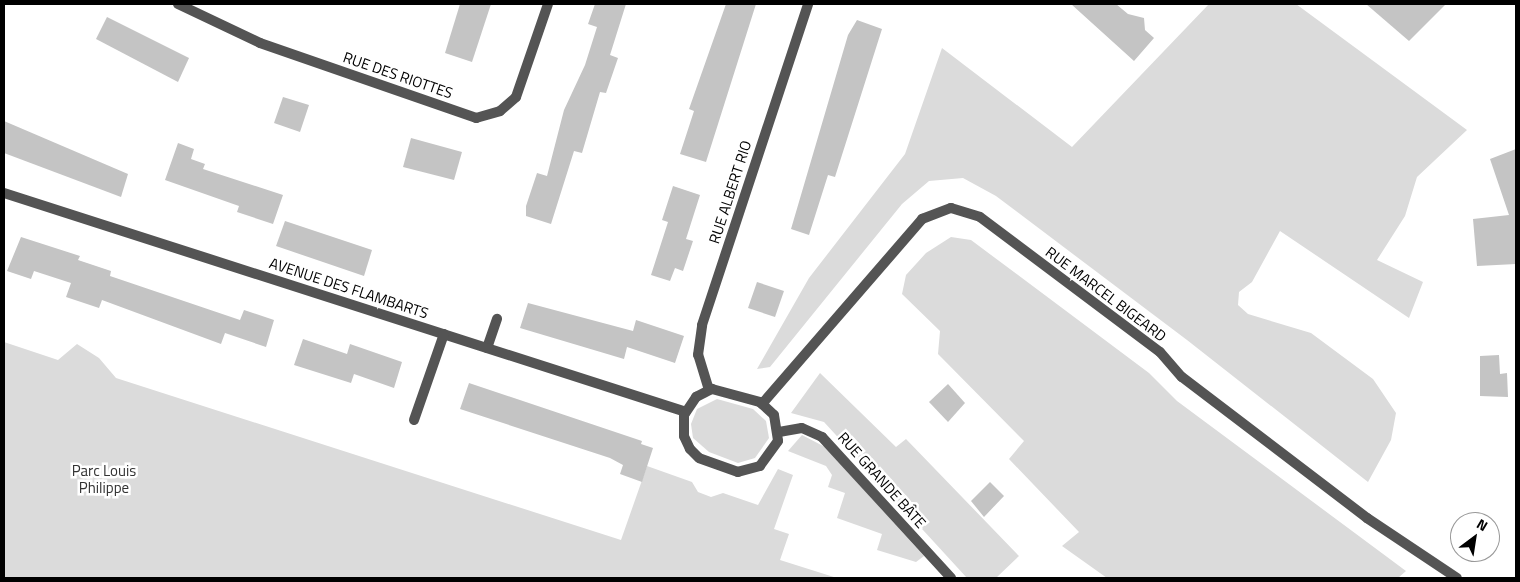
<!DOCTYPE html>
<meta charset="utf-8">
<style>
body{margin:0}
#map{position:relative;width:1520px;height:582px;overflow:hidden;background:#fff;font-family:"Titillium Web",sans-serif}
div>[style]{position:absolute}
.green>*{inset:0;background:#dbdbdb}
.building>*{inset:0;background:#c4c4c4}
.lane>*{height:10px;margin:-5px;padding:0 5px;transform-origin:5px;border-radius:5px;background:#545454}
.street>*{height:10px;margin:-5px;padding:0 5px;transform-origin:5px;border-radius:5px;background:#545454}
span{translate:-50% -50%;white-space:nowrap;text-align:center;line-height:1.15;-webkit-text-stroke:5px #fff;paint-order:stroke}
.street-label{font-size:15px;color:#000}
.park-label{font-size:15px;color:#323232}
.frame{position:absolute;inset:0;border:5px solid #000;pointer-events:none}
.north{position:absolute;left:1450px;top:512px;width:50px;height:50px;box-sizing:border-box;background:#fff;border:1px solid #999;border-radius:50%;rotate:31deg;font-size:14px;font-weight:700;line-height:20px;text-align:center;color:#000}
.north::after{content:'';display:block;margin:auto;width:18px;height:22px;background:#000;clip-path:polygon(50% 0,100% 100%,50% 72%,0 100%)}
</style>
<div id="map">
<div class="green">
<i style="clip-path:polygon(1209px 4px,1296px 4px,1467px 130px,1417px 177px,1405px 216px,1377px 260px,1423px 282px,1409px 318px,1280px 231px,1252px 282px,1239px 292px,1238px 305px,1248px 314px,1311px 333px,1373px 379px,1396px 413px,1391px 440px,1368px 482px,1187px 340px,996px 196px,963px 178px,929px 181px,902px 204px,770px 367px,757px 369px,809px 278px,905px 154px,942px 48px,1072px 147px)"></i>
<i style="clip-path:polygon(951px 237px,971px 240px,1149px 373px,1177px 401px,1406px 571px,1398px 578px,1107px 578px,1062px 546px,1079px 532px,1009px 459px,1024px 441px,938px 354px,940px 331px,902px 294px,906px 275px,926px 253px)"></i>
<i style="clip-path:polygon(4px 342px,58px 360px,77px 344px,99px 358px,116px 378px,621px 540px,647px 466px,692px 482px,698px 492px,711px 497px,723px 493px,758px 505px,778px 469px,793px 475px,774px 529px,789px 534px,780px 560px,837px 578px,4px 578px)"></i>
<i style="clip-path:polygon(820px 373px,896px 447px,906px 439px,1019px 556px,996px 578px,967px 578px,824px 422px,791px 413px)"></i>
<i style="clip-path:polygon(717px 399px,753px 409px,766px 421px,769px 438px,755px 458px,738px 463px,709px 452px,693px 438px,691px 424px,697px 409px)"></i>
<i style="clip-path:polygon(802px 435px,825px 447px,924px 556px,916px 562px,877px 550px,882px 534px,837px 518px,845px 493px,828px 487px,832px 475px,826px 466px,788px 451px)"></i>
</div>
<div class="building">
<i style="clip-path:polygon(460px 4px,491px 4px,472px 62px,445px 53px)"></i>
<i style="clip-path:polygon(595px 4px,626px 4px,610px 55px,618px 58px,606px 93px,600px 92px,582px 153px,574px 151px,551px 224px,526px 216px,526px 206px,537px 173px,547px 176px,564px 110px,585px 65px,597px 27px,588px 24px)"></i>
<i style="clip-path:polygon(726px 4px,756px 4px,706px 162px,680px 154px,694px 111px,689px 109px)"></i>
<i style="clip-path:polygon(1071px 4px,1116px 4px,1128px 14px,1144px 18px,1145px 30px,1154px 38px,1134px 61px)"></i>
<i style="clip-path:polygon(1366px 4px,1446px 4px,1409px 41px)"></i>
<i style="clip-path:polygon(107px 17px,189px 58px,178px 82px,96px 39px)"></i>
<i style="clip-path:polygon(857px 20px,882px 29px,835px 177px,828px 175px,809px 235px,791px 229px,848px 35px)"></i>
<i style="clip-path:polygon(283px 97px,309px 105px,300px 132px,274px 123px)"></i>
<i style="clip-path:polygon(4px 121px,128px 174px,121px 197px,4px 153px)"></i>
<i style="clip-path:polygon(411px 138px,462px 152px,454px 180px,403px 167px)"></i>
<i style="clip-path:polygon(178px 143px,194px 149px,191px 159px,205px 164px,203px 169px,283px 195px,273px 224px,237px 212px,239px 206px,165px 180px)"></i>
<i style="clip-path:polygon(1516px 149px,1516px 264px,1477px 266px,1473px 219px,1509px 215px,1490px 159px)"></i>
<i style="clip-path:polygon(673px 186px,700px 195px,686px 239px,693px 241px,683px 271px,675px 268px,670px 281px,651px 275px,668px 222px,662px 220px)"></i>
<i style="clip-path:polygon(285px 221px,372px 250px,364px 276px,276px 246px)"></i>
<i style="clip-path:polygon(21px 237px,80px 256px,78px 260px,111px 271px,110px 276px,240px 320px,244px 310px,274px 320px,266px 347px,225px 333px,221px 344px,102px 300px,99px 308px,66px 297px,71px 283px,34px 271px,31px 279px,7px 271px)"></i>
<i style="clip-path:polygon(757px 282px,784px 291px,775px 317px,748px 308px)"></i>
<i style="clip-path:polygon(528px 303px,633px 331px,636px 320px,684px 336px,675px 363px,627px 347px,624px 359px,520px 328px)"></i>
<i style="clip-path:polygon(303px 339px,347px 354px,350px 344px,402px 362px,394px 388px,354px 374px,351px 383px,294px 365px)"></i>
<i style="clip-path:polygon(1499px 355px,1500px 374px,1507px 373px,1508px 397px,1480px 396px,1480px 356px)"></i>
<i style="clip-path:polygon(469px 383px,642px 441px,641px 444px,653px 448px,642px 482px,620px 474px,623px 465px,610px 458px,460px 409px)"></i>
<i style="clip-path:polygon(948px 384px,965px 403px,948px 422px,929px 402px)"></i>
<i style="clip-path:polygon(990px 482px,1004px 496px,984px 517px,971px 501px)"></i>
</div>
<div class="lane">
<i style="left:487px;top:348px;width:31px;rotate:-71deg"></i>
</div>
<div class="street">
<i style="left:178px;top:4px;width:91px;rotate:25.4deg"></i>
<i style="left:260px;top:43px;width:229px;rotate:19.1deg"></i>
<i style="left:476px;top:118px;width:25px;rotate:-16deg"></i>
<i style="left:500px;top:111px;width:21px;rotate:-41deg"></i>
<i style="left:516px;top:97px;width:98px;rotate:-71deg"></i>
<i style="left:4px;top:193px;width:716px;rotate:17.8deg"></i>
<i style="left:712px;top:389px;width:50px;rotate:15.2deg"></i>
<i style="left:760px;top:402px;width:19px;rotate:43deg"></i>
<i style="left:774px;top:415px;width:26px;rotate:81deg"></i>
<i style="left:778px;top:441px;width:31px;rotate:126deg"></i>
<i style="left:760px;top:466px;width:23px;rotate:165deg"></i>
<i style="left:738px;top:472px;width:41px;rotate:-160.3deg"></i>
<i style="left:699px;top:458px;width:13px;rotate:-135deg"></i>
<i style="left:690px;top:449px;width:14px;rotate:-115deg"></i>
<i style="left:684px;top:436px;width:21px;rotate:-90deg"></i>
<i style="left:684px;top:415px;width:22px;rotate:-56deg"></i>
<i style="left:696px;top:397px;width:18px;rotate:-27deg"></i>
<i style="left:709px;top:390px;width:37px;rotate:-107deg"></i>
<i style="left:698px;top:355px;width:30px;rotate:-82deg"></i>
<i style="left:702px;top:325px;width:338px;rotate:-71.7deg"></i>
<i style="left:762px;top:404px;width:245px;rotate:-49.1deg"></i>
<i style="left:922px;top:219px;width:31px;rotate:-21deg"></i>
<i style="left:951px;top:208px;width:30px;rotate:17deg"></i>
<i style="left:980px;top:217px;width:225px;rotate:36.9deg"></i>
<i style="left:1160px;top:352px;width:33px;rotate:49deg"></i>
<i style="left:1182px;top:377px;width:233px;rotate:37.3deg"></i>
<i style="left:1367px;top:518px;width:108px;rotate:33.7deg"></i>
<i style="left:414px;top:420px;width:91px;rotate:-70.8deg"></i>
<i style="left:779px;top:432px;width:23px;rotate:-10deg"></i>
<i style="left:802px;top:428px;width:22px;rotate:24deg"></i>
<i style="left:822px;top:437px;width:191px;rotate:47.5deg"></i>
</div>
<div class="street-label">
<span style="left:398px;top:75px;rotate:19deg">RUE DES RIOTTES</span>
<span style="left:730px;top:192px;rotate:-72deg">RUE ALBERT RIO</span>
<span style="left:349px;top:288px;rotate:18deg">AVENUE DES FLAMBARTS</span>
<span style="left:1106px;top:294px;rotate:37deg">RUE MARCEL BIGEARD</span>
<span style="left:882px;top:480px;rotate:48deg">RUE GRANDE BÂTE</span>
</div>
<div class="park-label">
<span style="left:104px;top:479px">Parc Louis<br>Philippe</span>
</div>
<div class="frame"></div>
<div class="north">N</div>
</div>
